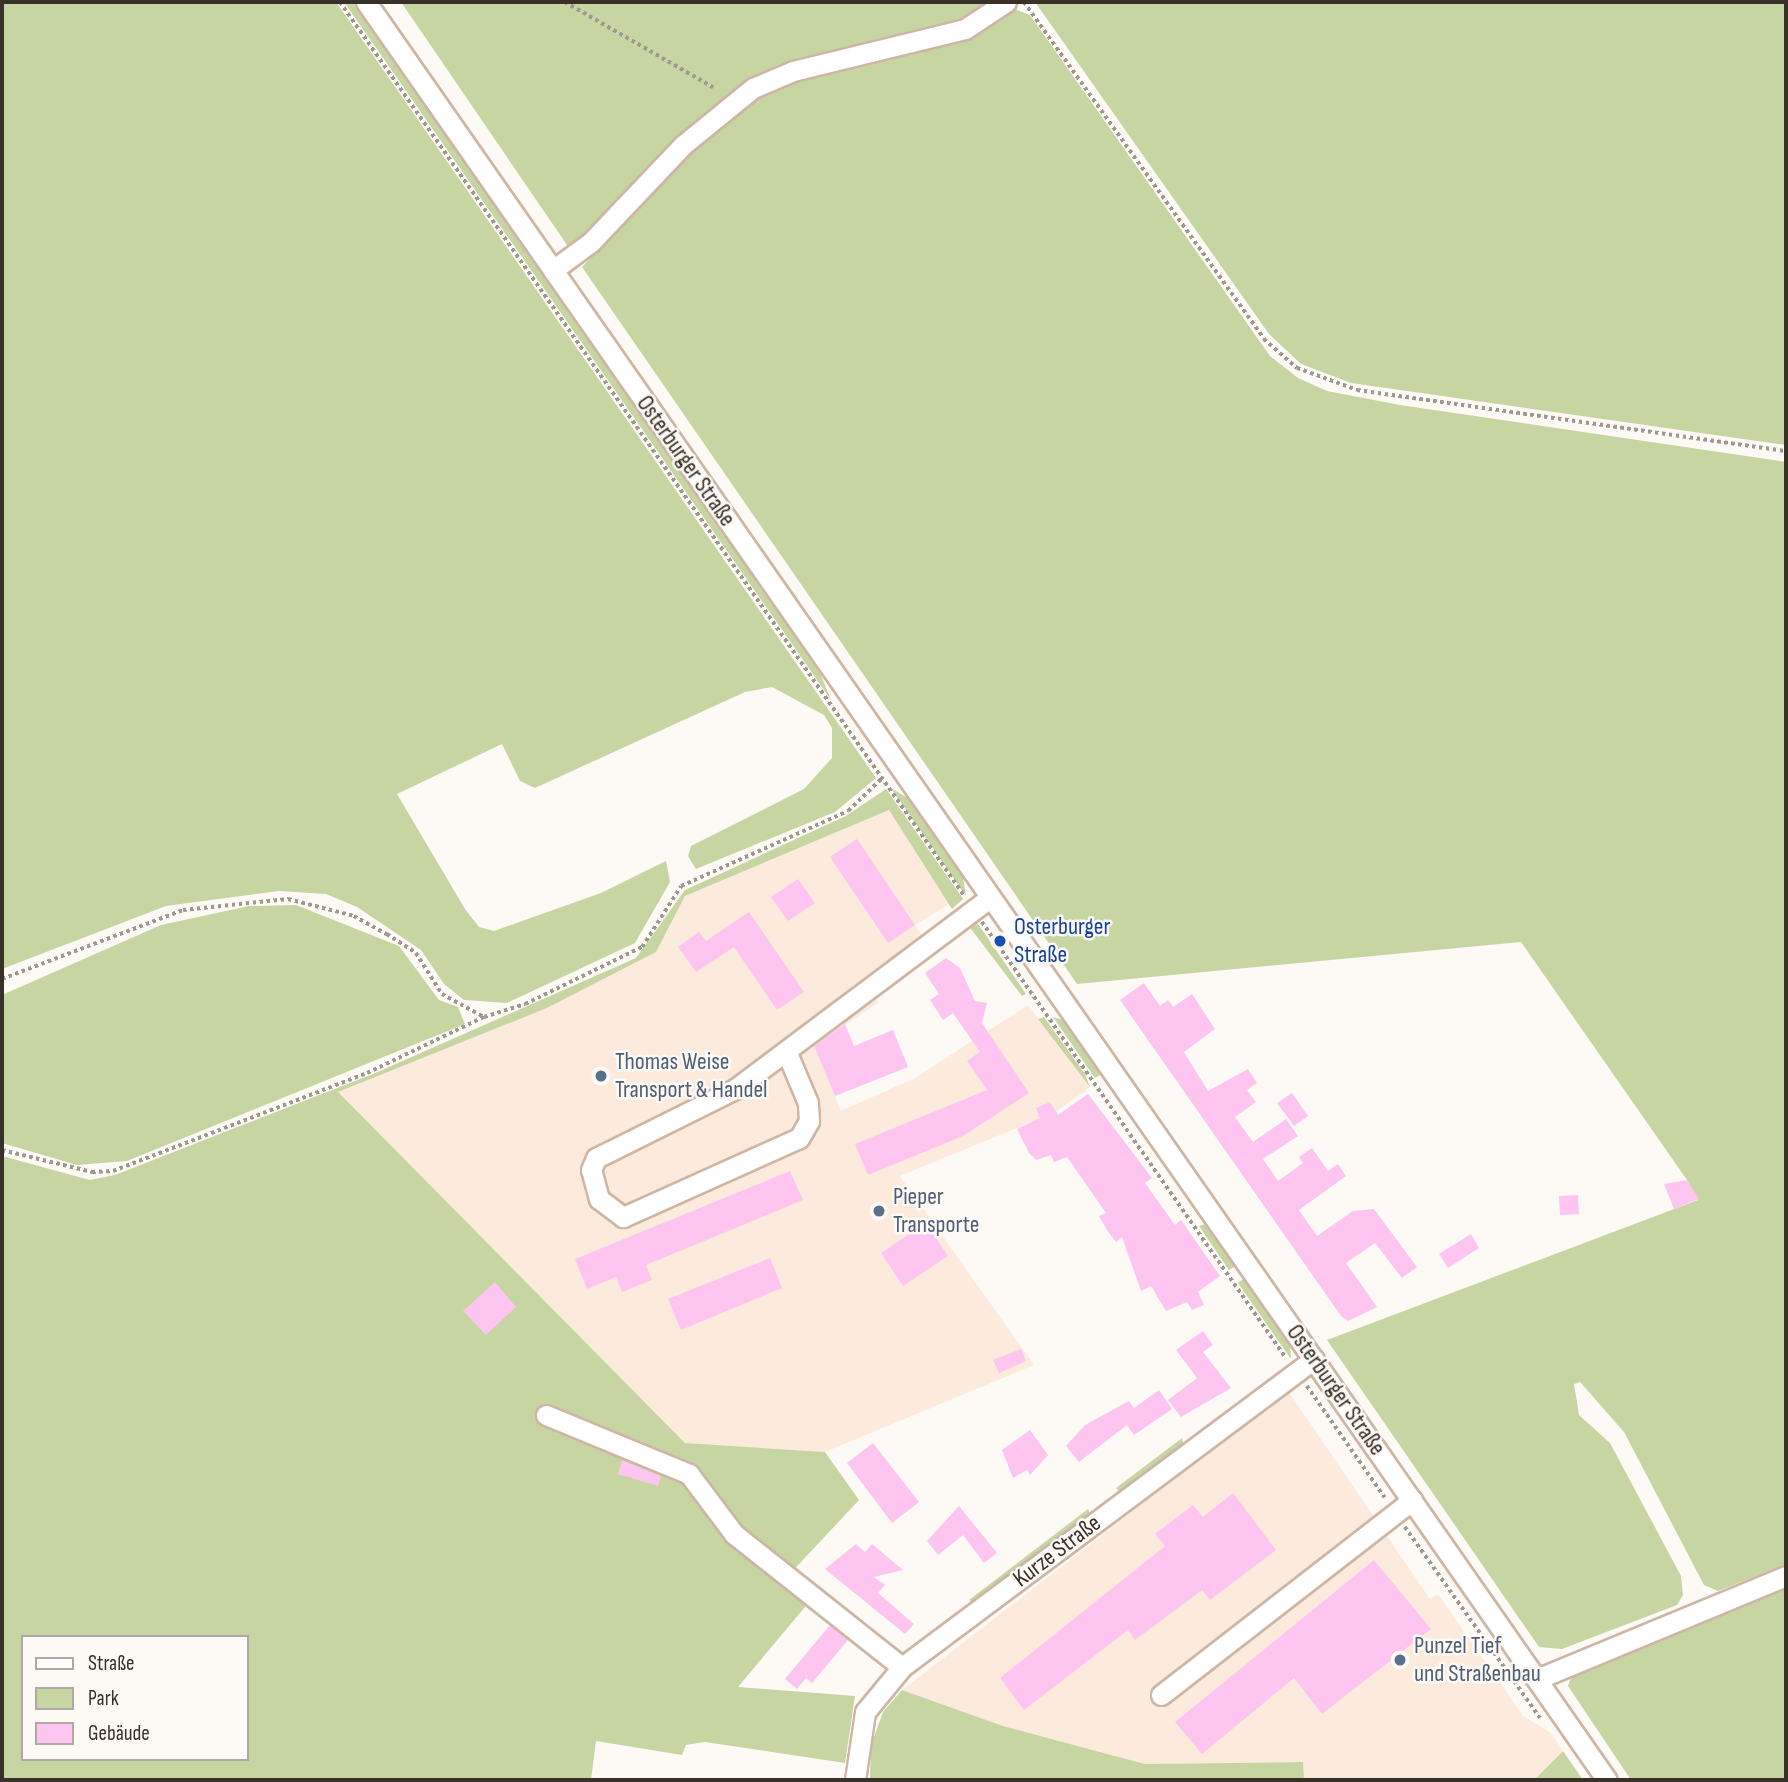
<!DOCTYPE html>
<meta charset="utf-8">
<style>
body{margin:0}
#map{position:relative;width:1788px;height:1782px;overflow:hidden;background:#fdf9f5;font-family:"Sofia Sans Condensed",sans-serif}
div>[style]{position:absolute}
.built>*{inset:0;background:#fcebdc}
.green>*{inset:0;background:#c7d5a3}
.building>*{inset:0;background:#fdc5f0}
.path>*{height:3.5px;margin-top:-1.75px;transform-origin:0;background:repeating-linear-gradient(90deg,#9e9792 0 3.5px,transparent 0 7px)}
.roads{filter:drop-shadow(2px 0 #cdb6a4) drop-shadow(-2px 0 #cdb6a4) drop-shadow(0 2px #cdb6a4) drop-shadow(0 -2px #cdb6a4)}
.minor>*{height:19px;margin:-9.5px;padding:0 9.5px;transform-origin:9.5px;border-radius:9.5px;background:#fff}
.dots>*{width:19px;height:19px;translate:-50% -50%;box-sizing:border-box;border:4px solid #fdf9f5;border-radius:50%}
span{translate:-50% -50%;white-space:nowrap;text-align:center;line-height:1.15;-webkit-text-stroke:5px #fdf9f5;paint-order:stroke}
.street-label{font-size:24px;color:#393029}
.transit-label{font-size:24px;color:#164399}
.left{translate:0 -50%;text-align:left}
.service-label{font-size:24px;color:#4e5e75}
.frame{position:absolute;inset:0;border:4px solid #393029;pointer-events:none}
.legend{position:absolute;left:21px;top:1635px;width:228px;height:126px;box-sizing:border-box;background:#fdf9f5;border:2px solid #afa9a3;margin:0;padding:9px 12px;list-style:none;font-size:21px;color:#393029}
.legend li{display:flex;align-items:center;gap:14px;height:35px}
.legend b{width:35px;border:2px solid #afa9a3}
</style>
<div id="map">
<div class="built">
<i style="clip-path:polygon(889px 810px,953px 902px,915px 925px,926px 942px,865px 982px,878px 1003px,814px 1046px,841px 1111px,915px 1078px,1028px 1005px,1090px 1087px,1056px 1112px,900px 1176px,1034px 1365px,825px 1452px,685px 1443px,337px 1092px,547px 1008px,656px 952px,685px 896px)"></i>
<i style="clip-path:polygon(1288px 1391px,1430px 1599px,1438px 1594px,1523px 1716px,1551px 1733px,1563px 1751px,1534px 1780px,1304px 1780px,1302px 1762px,1145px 1764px,1003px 1726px,902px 1690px)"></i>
</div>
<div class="green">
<i style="clip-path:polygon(2px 2px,336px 2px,876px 778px,835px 812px,696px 869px,688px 856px,691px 846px,804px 789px,832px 758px,832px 728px,824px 715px,772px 687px,745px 692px,535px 788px,520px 781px,502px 744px,397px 794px,465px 909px,479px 927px,494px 931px,601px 893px,666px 861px,670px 882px,635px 943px,507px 1003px,464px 1000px,444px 984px,421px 950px,357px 907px,326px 894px,279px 891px,166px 906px,2px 969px)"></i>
<i style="clip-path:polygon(344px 2px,353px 2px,816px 663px,831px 700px)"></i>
<i style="clip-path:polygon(401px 2px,993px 2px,963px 21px,753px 78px,685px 133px,583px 239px,567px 245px)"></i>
<i style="clip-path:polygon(1035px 2px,1786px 2px,1786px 445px,1351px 383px,1301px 364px,1269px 334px)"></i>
<i style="clip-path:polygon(1014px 9px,1030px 15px,1270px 356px,1298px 378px,1327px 391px,1400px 405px,1786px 462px,1786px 1564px,1718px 1591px,1704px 1585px,1624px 1432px,1580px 1382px,1574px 1384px,1579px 1415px,1610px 1443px,1681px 1576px,1683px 1595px,1677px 1605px,1562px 1649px,1539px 1647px,1327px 1340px,1698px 1200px,1687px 1180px,1521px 942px,1077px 984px,582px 267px,719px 124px,758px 96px,799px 77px,973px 33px)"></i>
<i style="clip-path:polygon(891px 788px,911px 800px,962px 871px,966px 896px)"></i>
<i style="clip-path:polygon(evenodd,886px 789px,963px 899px,952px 909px,889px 810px,685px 896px,656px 952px,547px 1008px,338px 1092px,685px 1443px,825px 1452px,859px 1500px,786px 1578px,810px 1601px,738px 1687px,855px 1696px,845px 1763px,705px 1742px,686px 1745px,682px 1755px,596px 1741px,591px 1780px,2px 1780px,2px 1156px,90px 1180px,115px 1175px,373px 1074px,636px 958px,685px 890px,846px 816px,886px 789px,23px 1637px,247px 1637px,247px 1759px,23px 1759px,23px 1637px)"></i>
<i style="clip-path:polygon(296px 905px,399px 946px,439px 1000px,458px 1007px,465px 1024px,127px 1161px,77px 1165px,2px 1143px,2px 995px,161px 925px,249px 906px)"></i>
<i style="clip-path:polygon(976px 921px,1026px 994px,1022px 996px,968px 925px)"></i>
<i style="clip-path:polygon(1044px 1017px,1085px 1074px,1090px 1087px,1038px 1019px)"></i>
<i style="clip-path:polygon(1053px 1017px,1067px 1021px,1103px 1073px,1095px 1078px)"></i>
<i style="clip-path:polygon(1208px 1223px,1237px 1265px,1229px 1270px,1199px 1226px)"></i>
<i style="clip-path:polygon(1246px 1277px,1290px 1342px,1291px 1359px,1238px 1283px)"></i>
<i style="clip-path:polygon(1182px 1438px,1184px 1447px,1119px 1491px,1116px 1488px)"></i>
<i style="clip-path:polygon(1088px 1509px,1091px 1517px,978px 1604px,969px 1600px)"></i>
<i style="clip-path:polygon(1786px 1584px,1786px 1780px,1631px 1780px,1568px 1686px,1572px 1675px)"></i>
<i style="clip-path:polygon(902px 1690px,1003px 1726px,1145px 1764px,1303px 1762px,1304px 1780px,870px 1780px,871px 1745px,883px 1712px)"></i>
<i style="clip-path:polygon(1563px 1751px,1583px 1780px,1534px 1780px)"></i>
</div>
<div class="building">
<i style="clip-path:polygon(857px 839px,915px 925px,888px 943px,830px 857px)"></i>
<i style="clip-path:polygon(798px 879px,815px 903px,788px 921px,771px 897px)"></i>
<i style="clip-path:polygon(749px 912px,804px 992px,777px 1010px,734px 947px,696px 972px,678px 947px,699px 932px,706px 941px)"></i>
<i style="clip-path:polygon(946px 958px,960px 968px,975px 1001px,987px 1003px,982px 1023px,1029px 1093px,963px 1136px,868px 1175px,855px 1144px,987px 1090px,967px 1061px,980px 1052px,953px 1013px,943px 1020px,930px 1000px,939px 994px,925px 973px)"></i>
<i style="clip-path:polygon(1144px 983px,1160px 1006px,1168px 1000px,1173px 1007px,1192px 994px,1215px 1029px,1184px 1052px,1208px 1091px,1248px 1069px,1257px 1083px,1247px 1090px,1256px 1102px,1235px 1117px,1253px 1142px,1286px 1119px,1298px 1136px,1263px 1159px,1278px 1181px,1303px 1163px,1299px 1157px,1312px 1148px,1328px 1171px,1338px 1164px,1346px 1176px,1299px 1210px,1317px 1236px,1353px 1211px,1374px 1209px,1417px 1267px,1402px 1278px,1375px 1243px,1346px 1263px,1377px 1307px,1348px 1321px,1341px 1316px,1120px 1000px)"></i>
<i style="clip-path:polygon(845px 1024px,854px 1046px,893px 1030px,908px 1067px,835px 1096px,814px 1046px)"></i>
<i style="clip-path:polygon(1292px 1093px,1308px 1116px,1294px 1126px,1277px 1103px)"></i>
<i style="clip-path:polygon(1088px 1094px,1152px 1178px,1145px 1183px,1175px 1225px,1181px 1220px,1220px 1276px,1198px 1292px,1204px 1305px,1192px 1310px,1187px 1302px,1166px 1311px,1151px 1286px,1141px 1291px,1122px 1237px,1116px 1242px,1107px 1230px,1099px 1216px,1106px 1213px,1067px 1157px,1054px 1162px,1051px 1155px,1036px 1160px,1029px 1153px,1017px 1129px,1040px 1118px,1036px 1108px,1050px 1102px,1058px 1115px)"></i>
<i style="clip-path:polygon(790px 1171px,803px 1200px,646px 1265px,652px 1280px,622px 1292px,616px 1277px,587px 1289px,575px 1259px)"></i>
<i style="clip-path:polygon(1687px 1180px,1699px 1199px,1674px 1209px,1664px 1184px)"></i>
<i style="clip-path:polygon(1578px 1195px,1579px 1214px,1560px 1215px,1559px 1196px)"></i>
<i style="clip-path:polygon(926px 1223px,948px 1256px,903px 1286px,881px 1253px)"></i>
<i style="clip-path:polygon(1471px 1234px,1479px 1248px,1448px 1268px,1439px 1254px)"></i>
<i style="clip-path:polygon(770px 1258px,782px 1288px,681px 1330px,668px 1299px)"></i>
<i style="clip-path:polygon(495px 1282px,516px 1307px,486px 1335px,463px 1311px)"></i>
<i style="clip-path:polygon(1203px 1331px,1213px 1345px,1203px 1352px,1231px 1388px,1181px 1417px,1168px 1400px,1197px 1378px,1176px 1350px)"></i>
<i style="clip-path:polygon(1021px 1349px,1026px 1361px,999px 1373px,993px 1360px)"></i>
<i style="clip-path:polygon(1159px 1390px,1172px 1409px,1134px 1435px,1127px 1425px,1079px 1462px,1066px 1446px,1085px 1425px,1129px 1401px,1134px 1408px)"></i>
<i style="clip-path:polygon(1030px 1430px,1048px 1455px,1030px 1475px,1027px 1470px,1013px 1478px,1002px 1450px)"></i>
<i style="clip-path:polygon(873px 1443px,919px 1502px,892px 1523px,847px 1463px)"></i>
<i style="clip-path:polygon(622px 1460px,661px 1476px,658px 1486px,618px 1474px)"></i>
<i style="clip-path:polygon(1233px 1493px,1276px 1550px,1210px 1600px,1202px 1590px,1135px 1640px,1128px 1630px,1024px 1710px,1000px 1678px,1165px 1546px,1155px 1534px,1193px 1505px,1203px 1517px)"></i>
<i style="clip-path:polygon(959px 1506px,997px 1553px,984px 1563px,963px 1535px,938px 1555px,927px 1541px)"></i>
<i style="clip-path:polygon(856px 1544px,865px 1552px,872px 1544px,903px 1570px,874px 1577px,885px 1585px,878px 1593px,914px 1624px,905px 1634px,825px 1569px)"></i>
<i style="clip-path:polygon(1374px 1560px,1431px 1629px,1322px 1714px,1294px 1678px,1202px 1754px,1175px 1722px)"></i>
<i style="clip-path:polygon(830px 1625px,848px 1640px,812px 1683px,806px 1678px,797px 1689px,785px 1679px)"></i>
</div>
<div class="path">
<i style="left:340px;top:2px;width:1089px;rotate:55.06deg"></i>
<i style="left:565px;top:2px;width:171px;rotate:29.9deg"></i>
<i style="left:1024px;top:2px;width:414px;rotate:54.5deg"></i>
<i style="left:1264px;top:339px;width:44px;rotate:41.3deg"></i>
<i style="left:1297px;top:368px;width:64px;rotate:20.1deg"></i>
<i style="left:1357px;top:390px;width:433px;rotate:8.1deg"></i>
<i style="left:982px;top:922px;width:532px;rotate:55.11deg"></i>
<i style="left:2px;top:979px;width:194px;rotate:-20.9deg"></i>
<i style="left:183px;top:910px;width:106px;rotate:-6deg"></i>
<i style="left:288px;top:899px;width:68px;rotate:14.4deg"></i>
<i style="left:354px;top:916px;width:38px;rotate:29deg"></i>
<i style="left:387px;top:934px;width:35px;rotate:33deg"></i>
<i style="left:416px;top:953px;width:49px;rotate:57.6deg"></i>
<i style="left:442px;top:994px;width:48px;rotate:28.7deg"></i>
<i style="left:484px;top:1017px;width:43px;rotate:-17.6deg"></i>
<i style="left:525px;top:1004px;width:130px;rotate:-26deg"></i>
<i style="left:642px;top:947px;width:72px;rotate:-57.4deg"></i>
<i style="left:681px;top:886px;width:183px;rotate:-24.2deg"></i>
<i style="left:848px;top:811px;width:47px;rotate:-44.1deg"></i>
<i style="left:2px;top:1150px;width:93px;rotate:13.7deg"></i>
<i style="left:92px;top:1172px;width:21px;rotate:-3deg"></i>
<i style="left:113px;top:1171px;width:272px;rotate:-21.1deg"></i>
<i style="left:367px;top:1073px;width:130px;rotate:-25.6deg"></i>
<i style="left:1307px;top:1386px;width:136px;rotate:55.1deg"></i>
<i style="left:1405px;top:1527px;width:234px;rotate:54.7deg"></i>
</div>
<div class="roads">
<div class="minor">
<i style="left:366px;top:2px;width:2168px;rotate:55.09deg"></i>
<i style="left:553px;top:270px;width:47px;rotate:-36.4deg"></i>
<i style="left:591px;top:242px;width:134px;rotate:-46.5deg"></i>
<i style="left:683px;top:145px;width:90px;rotate:-39.2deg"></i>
<i style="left:753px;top:88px;width:43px;rotate:-23deg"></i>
<i style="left:793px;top:71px;width:177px;rotate:-13.7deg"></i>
<i style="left:965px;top:29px;width:49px;rotate:-33.4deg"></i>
<i style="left:787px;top:1053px;width:54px;rotate:67.2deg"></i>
<i style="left:808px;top:1103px;width:18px;rotate:87deg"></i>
<i style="left:809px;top:1121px;width:20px;rotate:120deg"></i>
<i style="left:799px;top:1138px;width:193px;rotate:155.8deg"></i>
<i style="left:623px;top:1217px;width:30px;rotate:-143deg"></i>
<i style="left:599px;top:1199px;width:30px;rotate:-105deg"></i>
<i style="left:591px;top:1170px;width:13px;rotate:-67deg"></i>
<i style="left:596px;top:1158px;width:155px;rotate:-26.4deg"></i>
<i style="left:735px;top:1089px;width:318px;rotate:-36.9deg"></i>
<i style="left:546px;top:1415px;width:155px;rotate:22.4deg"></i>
<i style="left:689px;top:1474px;width:75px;rotate:53.1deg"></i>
<i style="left:734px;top:1534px;width:214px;rotate:38.4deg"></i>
<i style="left:1537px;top:1679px;width:269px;rotate:-22.5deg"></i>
<i style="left:1161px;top:1695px;width:318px;rotate:-37.8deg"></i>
<i style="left:855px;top:1780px;width:69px;rotate:-81.6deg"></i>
<i style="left:865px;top:1712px;width:58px;rotate:-50.6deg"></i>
<i style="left:902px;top:1667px;width:514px;rotate:-36.78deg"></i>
</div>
</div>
<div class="dots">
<i style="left:1000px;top:941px;background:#1a4fb4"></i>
<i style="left:601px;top:1076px;background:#5c6f8a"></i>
<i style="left:879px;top:1211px;background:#5c6f8a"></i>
<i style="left:1400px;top:1660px;background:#5c6f8a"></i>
</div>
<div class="street-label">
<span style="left:686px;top:461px;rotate:55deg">Osterburger Straße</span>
<span style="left:1336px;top:1390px;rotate:55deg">Osterburger Straße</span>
<span style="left:1057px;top:1551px;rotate:-37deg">Kurze Straße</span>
</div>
<div class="transit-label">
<span class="left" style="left:1014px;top:941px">Osterburger<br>Straße</span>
</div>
<div class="service-label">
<span class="left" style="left:615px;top:1076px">Thomas Weise<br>Transport &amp; Handel</span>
<span class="left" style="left:893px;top:1211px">Pieper<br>Transporte</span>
<span class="left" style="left:1414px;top:1660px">Punzel Tief<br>und Straßenbau</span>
</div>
<div class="frame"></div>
<ul class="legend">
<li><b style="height:9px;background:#fff"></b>Straße</li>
<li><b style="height:19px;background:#c7d5a3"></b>Park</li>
<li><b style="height:19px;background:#fdc5f0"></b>Gebäude</li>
</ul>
</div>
